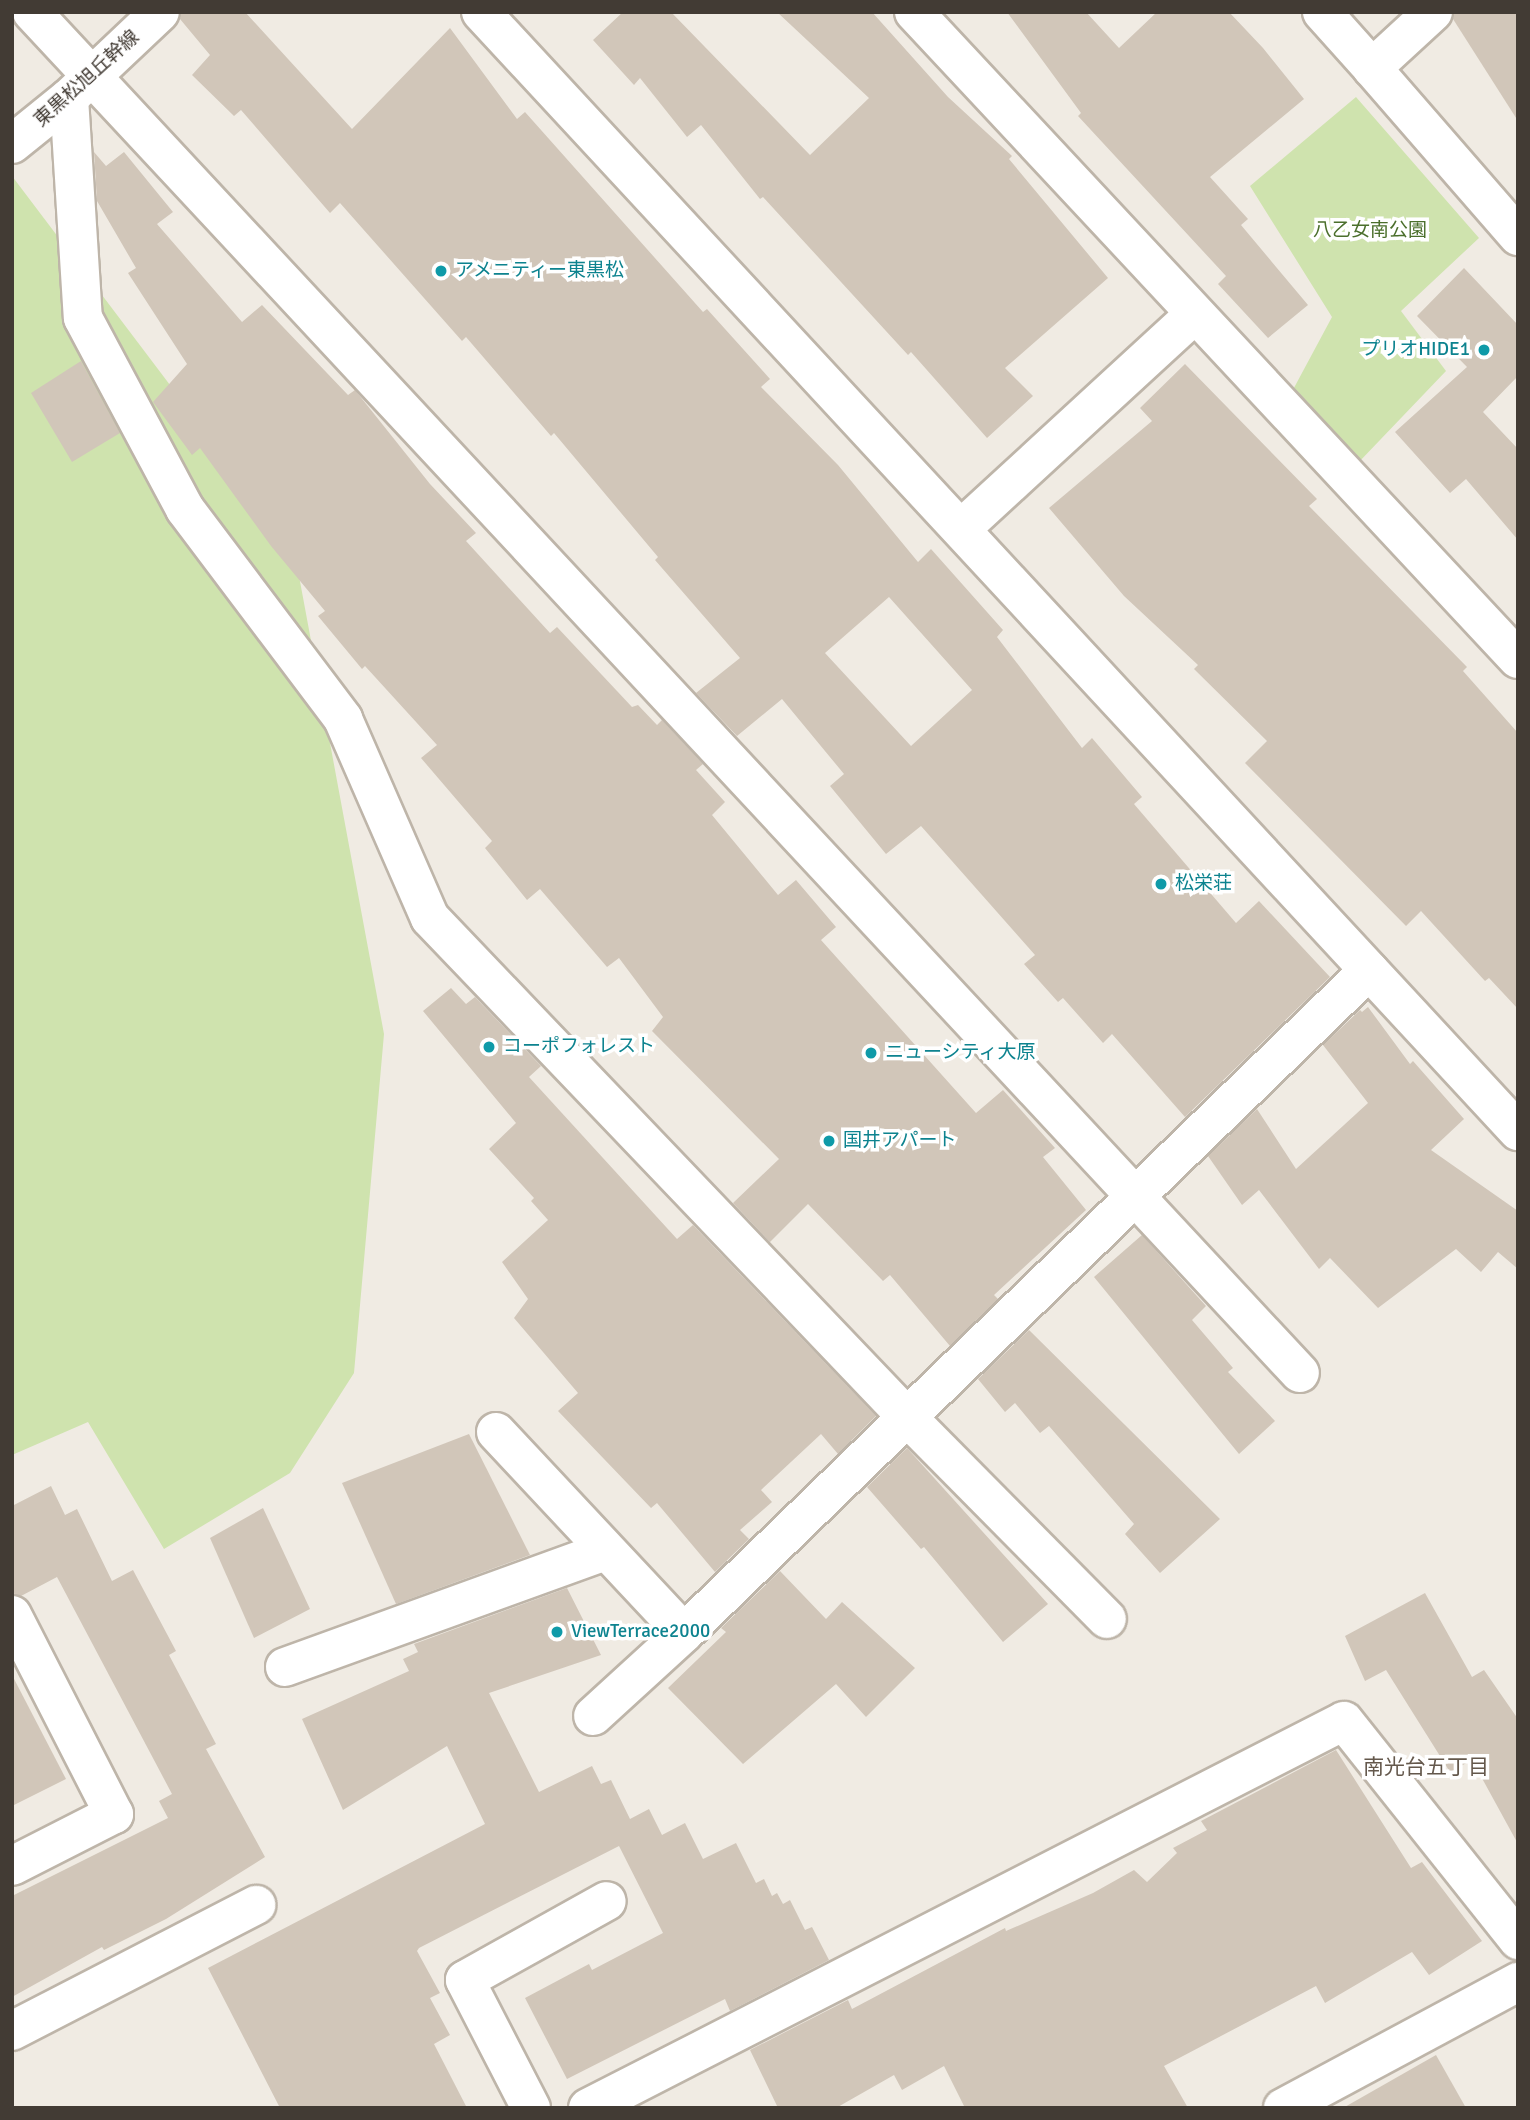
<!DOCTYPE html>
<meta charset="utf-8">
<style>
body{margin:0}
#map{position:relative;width:1530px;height:2120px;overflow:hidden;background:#f0ebe3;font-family:Signika,"Noto Sans JP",sans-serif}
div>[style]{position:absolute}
.green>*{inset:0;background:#cfe3ae}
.building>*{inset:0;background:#d1c6b9}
.roads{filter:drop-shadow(2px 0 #beb5a9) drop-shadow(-2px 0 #beb5a9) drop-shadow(0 2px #beb5a9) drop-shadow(0 -2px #beb5a9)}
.minor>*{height:38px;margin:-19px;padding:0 19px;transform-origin:19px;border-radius:19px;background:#fff}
.dots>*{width:19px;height:19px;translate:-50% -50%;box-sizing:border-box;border:4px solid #fff;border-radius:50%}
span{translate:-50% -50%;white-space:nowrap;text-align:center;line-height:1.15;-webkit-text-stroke:7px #fff;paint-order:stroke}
.street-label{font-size:19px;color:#423b34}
.park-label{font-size:19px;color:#4b6f2c}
.culture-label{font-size:19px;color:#0d838f}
.left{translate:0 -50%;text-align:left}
.right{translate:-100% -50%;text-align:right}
.neighbourhood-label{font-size:21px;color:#64584c}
.frame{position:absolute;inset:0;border:14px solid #423b34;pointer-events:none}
</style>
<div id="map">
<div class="green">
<i style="clip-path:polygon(1356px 97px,1479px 238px,1401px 311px,1446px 371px,1358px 463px,1288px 399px,1332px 317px,1250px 186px)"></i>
<i style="clip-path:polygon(12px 176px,294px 549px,384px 1034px,354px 1373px,290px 1473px,164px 1549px,88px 1422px,12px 1455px)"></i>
</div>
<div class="building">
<i style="clip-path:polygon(evenodd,181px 12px,245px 12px,352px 129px,450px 28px,517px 119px,525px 112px,703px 312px,707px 309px,770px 379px,761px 387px,838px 465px,918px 562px,931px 549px,1003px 630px,997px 637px,1082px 748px,1092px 738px,1142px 797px,1134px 804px,1236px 923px,1259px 901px,1330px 977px,1185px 1117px,1112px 1034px,1103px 1043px,1063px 998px,1058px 1002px,1024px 964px,1035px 955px,921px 826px,886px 854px,830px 786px,844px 774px,782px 699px,737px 736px,696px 693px,740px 658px,655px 560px,658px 557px,554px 433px,551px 436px,466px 337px,462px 341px,340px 203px,330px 213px,241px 110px,234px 116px,192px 75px,210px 55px,180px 19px,181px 12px,889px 597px,972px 690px,911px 746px,825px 653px,889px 597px)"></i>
<i style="clip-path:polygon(623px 12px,671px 12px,810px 155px,869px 98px,777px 12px,872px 12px,948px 97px,1012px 156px,1009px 159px,1108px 278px,1005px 368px,1033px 396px,987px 438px,911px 352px,908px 355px,763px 197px,760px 199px,701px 125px,687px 137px,640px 78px,634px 85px,593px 40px)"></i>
<i style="clip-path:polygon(1007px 12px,1086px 12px,1119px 48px,1157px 12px,1229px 12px,1263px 48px,1304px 99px,1210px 177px,1248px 219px,1241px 225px,1308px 305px,1268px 338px,1218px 284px,1226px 276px,1078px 116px,1081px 113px)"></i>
<i style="clip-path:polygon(1454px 12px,1518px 12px,1518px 121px,1453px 19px)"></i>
<i style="clip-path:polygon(94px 152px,106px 166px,124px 152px,173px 212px,157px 224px,242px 322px,262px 305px,348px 395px,355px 390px,430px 484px,476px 533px,466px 541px,550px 633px,557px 627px,632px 707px,638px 705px,657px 725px,662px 720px,703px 764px,696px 770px,725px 802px,712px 815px,778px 895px,796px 880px,836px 927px,821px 940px,976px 1113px,1003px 1090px,1055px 1148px,1043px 1157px,1086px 1210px,994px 1295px,998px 1299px,950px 1346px,890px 1275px,883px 1281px,808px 1204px,770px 1242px,733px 1203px,779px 1159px,652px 1031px,663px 1017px,619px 958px,607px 967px,540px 889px,527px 900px,485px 848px,492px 841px,421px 758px,437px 745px,365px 666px,362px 669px,318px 616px,325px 611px,271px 546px,200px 448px,192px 455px,153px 402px,187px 364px,128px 273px,136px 268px,97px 201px)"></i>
<i style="clip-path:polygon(1464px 268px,1518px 325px,1518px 376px,1483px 412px,1518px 449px,1518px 540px,1466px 479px,1450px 493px,1395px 432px,1467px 367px,1417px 316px)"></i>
<i style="clip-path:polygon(81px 361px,120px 433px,72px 462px,31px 393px)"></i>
<i style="clip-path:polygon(1185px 364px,1317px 499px,1309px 506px,1467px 667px,1463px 671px,1518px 733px,1518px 1009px,1489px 978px,1485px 981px,1421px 911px,1406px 926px,1245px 763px,1267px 741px,1194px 669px,1198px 665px,1124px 596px,1049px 508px,1152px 421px,1140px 408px)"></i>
<i style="clip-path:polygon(451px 988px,466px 1004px,475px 997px,541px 1066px,529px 1077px,677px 1239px,693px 1225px,876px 1416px,838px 1454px,821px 1434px,761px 1490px,772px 1502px,740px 1530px,749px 1539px,715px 1572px,657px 1503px,651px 1508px,558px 1411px,578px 1393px,514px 1318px,528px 1299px,502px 1262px,548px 1220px,531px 1201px,534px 1198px,489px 1149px,516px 1123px,423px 1011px)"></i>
<i style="clip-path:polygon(1368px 1007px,1410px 1064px,1413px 1061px,1464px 1119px,1431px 1150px,1518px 1211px,1518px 1269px,1498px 1252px,1481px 1272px,1456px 1249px,1378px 1308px,1330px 1258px,1319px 1269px,1259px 1190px,1242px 1205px,1208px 1156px,1257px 1109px,1296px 1169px,1368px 1103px,1323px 1045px,1360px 1010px,1362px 1012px)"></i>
<i style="clip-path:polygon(1142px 1235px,1206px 1306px,1192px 1320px,1233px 1368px,1228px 1372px,1275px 1421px,1239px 1454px,1094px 1277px)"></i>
<i style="clip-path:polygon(1029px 1330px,1220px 1519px,1160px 1573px,1125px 1534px,1134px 1524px,1049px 1426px,1040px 1433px,1015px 1403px,1005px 1412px,978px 1379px)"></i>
<i style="clip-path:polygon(469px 1434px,530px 1555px,396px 1604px,342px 1483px)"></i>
<i style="clip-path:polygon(907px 1448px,1048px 1604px,1003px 1642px,924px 1547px,921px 1549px,867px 1487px)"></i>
<i style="clip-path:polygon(51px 1486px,65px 1515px,77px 1509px,112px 1581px,133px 1570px,176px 1651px,169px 1655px,216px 1744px,206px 1749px,265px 1857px,166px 1919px,104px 1950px,102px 1947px,12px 1997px,12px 1896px,168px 1818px,159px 1801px,172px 1794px,57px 1577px,21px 1596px,12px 1593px,12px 1506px)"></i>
<i style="clip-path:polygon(263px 1508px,310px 1609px,254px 1638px,210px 1538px)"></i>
<i style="clip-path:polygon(780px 1571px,826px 1619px,842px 1602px,915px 1668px,866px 1717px,836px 1684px,743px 1764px,668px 1688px,726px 1632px,721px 1628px)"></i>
<i style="clip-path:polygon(567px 1588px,601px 1655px,489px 1693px,539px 1792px,592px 1766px,601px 1784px,611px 1780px,630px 1819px,649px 1809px,662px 1835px,685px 1823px,703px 1859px,736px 1843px,756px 1883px,764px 1879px,772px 1896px,777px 1893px,783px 1904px,790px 1900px,805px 1930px,812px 1927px,829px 1960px,730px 2011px,725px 1999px,567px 2079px,525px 1998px,589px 1964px,592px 1970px,663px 1933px,619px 1846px,419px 1948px,417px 1951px,440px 1993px,430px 1998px,450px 2035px,434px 2044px,467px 2108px,280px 2108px,208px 1968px,485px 1824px,447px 1746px,343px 1810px,302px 1719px,409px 1671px,403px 1659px,418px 1652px,414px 1644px)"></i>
<i style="clip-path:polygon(1425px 1593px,1472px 1677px,1484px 1670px,1518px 1719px,1518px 1844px,1472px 1760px,1450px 1772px,1386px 1670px,1365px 1681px,1345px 1636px)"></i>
<i style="clip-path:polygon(12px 1675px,66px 1779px,12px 1806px)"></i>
<i style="clip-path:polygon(1336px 1750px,1411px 1868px,1422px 1862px,1482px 1941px,1429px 1975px,1412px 1952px,1325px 2003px,1316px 1986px,1164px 2066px,1188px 2108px,965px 2108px,944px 2066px,902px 2090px,894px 2075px,836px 2108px,778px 2108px,750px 2050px,848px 2000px,852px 2009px,1005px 1928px,1006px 1931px,1093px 1893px,1134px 1870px,1147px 1882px,1177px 1853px,1173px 1848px,1207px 1830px,1201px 1821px)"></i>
<i style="clip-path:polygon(1436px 2055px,1466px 2108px,1343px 2108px)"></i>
</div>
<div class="roads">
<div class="minor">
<i style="left:32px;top:12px;width:1860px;rotate:47.03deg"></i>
<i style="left:481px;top:12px;width:1526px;rotate:47.18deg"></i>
<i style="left:914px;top:12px;width:885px;rotate:46.97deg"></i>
<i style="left:1322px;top:12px;width:75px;rotate:48.2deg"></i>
<i style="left:1433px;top:12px;width:83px;rotate:137.4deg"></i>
<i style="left:1372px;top:68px;width:223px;rotate:49deg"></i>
<i style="left:69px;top:98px;width:220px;rotate:86.4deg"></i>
<i style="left:83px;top:318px;width:217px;rotate:61.9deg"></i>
<i style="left:185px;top:509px;width:263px;rotate:53deg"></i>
<i style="left:343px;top:719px;width:217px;rotate:66.4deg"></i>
<i style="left:430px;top:918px;width:690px;rotate:46.29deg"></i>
<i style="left:907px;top:1417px;width:284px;rotate:45.3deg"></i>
<i style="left:12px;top:144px;width:73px;rotate:-38.9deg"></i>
<i style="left:69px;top:98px;width:125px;rotate:-43.4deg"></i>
<i style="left:961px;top:529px;width:318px;rotate:-42.6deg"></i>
<i style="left:496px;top:1432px;width:275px;rotate:46.9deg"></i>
<i style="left:684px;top:1633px;width:123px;rotate:137.6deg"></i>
<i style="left:12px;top:1615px;width:224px;rotate:62.9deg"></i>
<i style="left:114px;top:1814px;width:114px;rotate:153deg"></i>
<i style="left:684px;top:1633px;width:953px;rotate:-44.06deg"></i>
<i style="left:285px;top:1667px;width:341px;rotate:-19.9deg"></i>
<i style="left:12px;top:2031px;width:275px;rotate:-27.3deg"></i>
<i style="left:531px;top:2108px;width:144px;rotate:-117.3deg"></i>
<i style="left:465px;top:1980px;width:162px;rotate:-29.1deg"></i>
<i style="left:588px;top:2108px;width:849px;rotate:-27.11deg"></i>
<i style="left:1344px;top:1721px;width:280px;rotate:51.5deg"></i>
<i style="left:1283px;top:2108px;width:267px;rotate:-28.2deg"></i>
</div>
</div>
<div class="dots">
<i style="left:441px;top:271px;background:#0f9aa8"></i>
<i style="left:1484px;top:350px;background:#0f9aa8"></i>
<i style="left:1161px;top:884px;background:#0f9aa8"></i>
<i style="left:489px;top:1047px;background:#0f9aa8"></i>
<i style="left:871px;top:1053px;background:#0f9aa8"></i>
<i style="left:829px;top:1141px;background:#0f9aa8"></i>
<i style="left:557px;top:1632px;background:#0f9aa8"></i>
</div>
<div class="street-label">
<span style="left:87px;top:79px;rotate:-42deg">東黒松旭丘幹線</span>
</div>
<div class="park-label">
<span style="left:1370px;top:231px">八乙女南公園</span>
</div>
<div class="culture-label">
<span class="left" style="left:455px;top:271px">アメニティー東黒松</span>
<span class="right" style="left:1470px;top:350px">プリオHIDE1</span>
<span class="left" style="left:1175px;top:884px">松栄荘</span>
<span class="left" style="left:503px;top:1047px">コーポフォレスト</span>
<span class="left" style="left:885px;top:1053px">ニューシティ大原</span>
<span class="left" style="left:843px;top:1141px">国井アパート</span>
<span class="left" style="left:571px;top:1632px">ViewTerrace2000</span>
</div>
<div class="neighbourhood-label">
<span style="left:1426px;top:1767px">南光台五丁目</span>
</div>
<div class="frame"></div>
</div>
